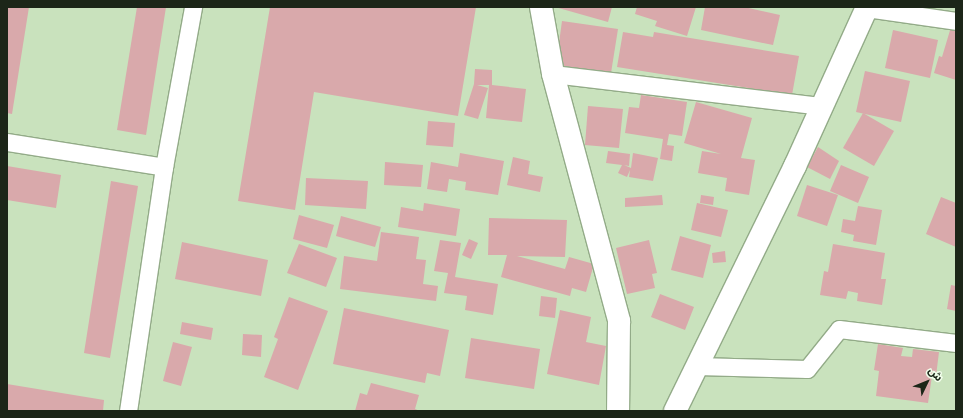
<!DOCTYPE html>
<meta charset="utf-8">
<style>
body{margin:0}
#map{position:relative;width:963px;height:418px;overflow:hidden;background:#c9e2bd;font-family:"PT Sans Narrow","Noto Sans Arabic",sans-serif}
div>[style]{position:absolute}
.building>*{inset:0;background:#d9a9ab}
.roads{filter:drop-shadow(1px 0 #93ab88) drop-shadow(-1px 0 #93ab88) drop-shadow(0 1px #93ab88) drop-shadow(0 -1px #93ab88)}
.street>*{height:17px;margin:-8.5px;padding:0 8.5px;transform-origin:8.5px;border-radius:8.5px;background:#fff}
.secondary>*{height:22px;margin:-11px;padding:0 11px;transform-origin:11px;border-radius:11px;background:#fff}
span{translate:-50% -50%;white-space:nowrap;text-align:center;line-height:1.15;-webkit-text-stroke:3px #f2ffec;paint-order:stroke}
.frame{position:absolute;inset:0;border:8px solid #1c2618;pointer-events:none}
.north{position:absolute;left:907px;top:362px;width:40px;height:40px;-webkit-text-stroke:3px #f2ffec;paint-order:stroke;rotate:47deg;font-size:11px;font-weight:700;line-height:16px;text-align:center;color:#1c2618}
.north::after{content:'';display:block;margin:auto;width:14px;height:18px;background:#1c2618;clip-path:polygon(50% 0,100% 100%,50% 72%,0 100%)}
</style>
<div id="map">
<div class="building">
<i style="clip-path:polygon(7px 7px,29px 7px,12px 114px,7px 113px)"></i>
<i style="clip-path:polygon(137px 7px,166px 7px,146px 135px,117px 130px)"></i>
<i style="clip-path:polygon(270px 7px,476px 7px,458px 116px,314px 92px,295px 210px,238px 201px)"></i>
<i style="clip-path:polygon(555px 7px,612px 7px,608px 22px)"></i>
<i style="clip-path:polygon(637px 7px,696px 7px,687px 36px,655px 26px,657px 21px,635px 14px)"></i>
<i style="clip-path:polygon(705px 7px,744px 7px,780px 15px,773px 45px,701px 30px)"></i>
<i style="clip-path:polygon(562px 21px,618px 29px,611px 73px,556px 65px)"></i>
<i style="clip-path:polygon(951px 27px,956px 29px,956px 80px,934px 73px,939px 56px,942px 57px)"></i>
<i style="clip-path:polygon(893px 30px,938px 40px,930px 78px,885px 68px)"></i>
<i style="clip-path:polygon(623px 32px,653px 37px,654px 32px,799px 56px,792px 95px,617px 67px)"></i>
<i style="clip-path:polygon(475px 69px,492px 70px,492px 85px,526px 89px,522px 122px,486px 118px,489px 85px,477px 85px,488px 88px,478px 119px,464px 115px,474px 84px)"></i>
<i style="clip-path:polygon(865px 71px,910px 81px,901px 122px,856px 112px)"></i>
<i style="clip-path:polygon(641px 95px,687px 102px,682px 136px,669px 134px,667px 145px,674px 146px,672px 161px,660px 159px,663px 139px,625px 133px,629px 107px,639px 108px)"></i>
<i style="clip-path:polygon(696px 102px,752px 118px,741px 158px,755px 160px,749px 195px,725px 191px,727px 178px,698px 173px,702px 151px,721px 154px,684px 143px)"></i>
<i style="clip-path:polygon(588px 106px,623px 109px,619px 148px,585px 145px)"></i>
<i style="clip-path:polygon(863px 113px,894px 131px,874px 166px,843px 148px)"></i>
<i style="clip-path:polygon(428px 121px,455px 123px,453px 147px,426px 145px)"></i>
<i style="clip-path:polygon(818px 147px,839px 161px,830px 179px,807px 167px)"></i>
<i style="clip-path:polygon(608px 151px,630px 154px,629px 166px,624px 165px,631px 168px,633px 153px,658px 158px,653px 181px,629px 177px,630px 170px,627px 177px,618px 173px,622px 165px,606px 163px)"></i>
<i style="clip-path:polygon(460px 153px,504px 161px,498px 195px,465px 190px,466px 182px,449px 179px,447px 192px,427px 189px,431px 162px,458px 167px)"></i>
<i style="clip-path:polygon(513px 157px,530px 161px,528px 174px,543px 177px,540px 192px,507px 185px)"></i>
<i style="clip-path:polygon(385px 162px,423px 165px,421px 187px,384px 185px)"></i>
<i style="clip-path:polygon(841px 165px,869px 177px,858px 203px,830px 191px)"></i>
<i style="clip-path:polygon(7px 166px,61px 175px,56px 208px,7px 200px)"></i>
<i style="clip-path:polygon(306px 178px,368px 181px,366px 209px,305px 205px)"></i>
<i style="clip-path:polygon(111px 181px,138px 186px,110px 358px,84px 353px)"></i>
<i style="clip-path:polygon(807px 185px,838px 195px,827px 226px,797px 216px)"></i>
<i style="clip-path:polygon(662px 195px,663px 205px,625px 207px,625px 198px)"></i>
<i style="clip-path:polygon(701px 195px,714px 197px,713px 205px,700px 203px)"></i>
<i style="clip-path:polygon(941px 197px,956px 203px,956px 247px,926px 234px)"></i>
<i style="clip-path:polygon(424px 203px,460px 209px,456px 236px,398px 227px,401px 207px,423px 211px)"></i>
<i style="clip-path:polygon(697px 203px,728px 210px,721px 237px,691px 230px)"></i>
<i style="clip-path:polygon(858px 206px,882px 210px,876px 245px,853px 241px,854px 235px,841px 232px,843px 219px,855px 221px)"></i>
<i style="clip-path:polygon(299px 215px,334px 225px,327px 248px,293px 239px)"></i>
<i style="clip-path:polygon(341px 216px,381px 227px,375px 247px,336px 236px)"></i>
<i style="clip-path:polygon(489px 218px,567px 220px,565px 257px,517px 256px,565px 269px,569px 257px,594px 264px,586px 292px,572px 288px,570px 296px,501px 277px,507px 255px,488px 255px)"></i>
<i style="clip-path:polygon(381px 232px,419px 237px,416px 259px,426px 260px,423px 284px,438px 286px,436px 301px,340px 289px,344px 256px,377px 261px)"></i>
<i style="clip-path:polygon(680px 236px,711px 245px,703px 278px,671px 270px)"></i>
<i style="clip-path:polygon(469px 239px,478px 243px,471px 259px,462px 255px)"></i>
<i style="clip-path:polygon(440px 240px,461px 243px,455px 277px,498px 284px,493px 315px,465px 310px,467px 296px,444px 293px,448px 273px,434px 271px)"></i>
<i style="clip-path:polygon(649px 240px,657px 273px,652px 274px,655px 288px,627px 294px,616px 248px)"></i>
<i style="clip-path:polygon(182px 242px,268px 260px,261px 296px,175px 279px)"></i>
<i style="clip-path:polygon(299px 244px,337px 258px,326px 287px,287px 273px)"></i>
<i style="clip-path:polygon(833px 244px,885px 253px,881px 279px,886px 279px,882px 305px,857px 301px,858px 293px,848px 291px,846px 299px,820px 295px,824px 271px,828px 272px)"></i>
<i style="clip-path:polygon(725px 251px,726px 262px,713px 263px,712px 253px)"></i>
<i style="clip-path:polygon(951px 285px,956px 286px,956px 311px,947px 309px)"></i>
<i style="clip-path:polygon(660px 294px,694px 307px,685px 330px,651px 317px)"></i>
<i style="clip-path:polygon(541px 296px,557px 298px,555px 318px,539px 316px)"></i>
<i style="clip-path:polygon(289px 297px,328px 311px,298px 390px,264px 377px,278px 339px,274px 337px)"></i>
<i style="clip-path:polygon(344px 308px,449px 330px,440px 376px,427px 373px,425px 383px,333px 364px)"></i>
<i style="clip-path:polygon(560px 310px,591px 317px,586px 342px,606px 346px,599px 385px,547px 374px)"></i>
<i style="clip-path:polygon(182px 322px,213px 328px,211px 340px,180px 334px)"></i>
<i style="clip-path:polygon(243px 334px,262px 335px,261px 357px,242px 355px)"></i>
<i style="clip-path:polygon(471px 338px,540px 349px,534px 389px,465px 378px)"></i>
<i style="clip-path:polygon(173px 342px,192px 347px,181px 386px,163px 381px)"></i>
<i style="clip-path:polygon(878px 344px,903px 348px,901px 356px,912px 357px,913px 349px,939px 352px,936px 376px,932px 376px,928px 403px,876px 396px,879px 371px,874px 370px)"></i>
<i style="clip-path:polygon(371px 383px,419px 395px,415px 409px,420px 411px,355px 411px,360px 393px,367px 395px)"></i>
<i style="clip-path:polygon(7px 384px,104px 400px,103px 411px,7px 411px)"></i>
</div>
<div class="roads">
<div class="street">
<i style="left:866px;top:8px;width:91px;rotate:8.2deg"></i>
<i style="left:553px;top:74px;width:271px;rotate:6.8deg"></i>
<i style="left:7px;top:142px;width:159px;rotate:9deg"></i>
<i style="left:697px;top:366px;width:110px;rotate:1.6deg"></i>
<i style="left:807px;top:369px;width:51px;rotate:-51.3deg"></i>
<i style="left:839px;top:329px;width:118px;rotate:6.8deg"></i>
<i style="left:128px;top:411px;width:247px;rotate:-81.6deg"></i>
<i style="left:164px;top:167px;width:163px;rotate:-79.7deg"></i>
</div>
<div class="secondary">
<i style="left:541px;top:7px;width:68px;rotate:79.8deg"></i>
<i style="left:553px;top:74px;width:256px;rotate:75deg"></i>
<i style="left:619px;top:321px;width:90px;rotate:90.6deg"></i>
<i style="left:675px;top:411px;width:273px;rotate:-63.9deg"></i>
<i style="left:795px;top:166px;width:175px;rotate:-65.6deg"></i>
</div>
</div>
<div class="frame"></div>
<div class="north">ش</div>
</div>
